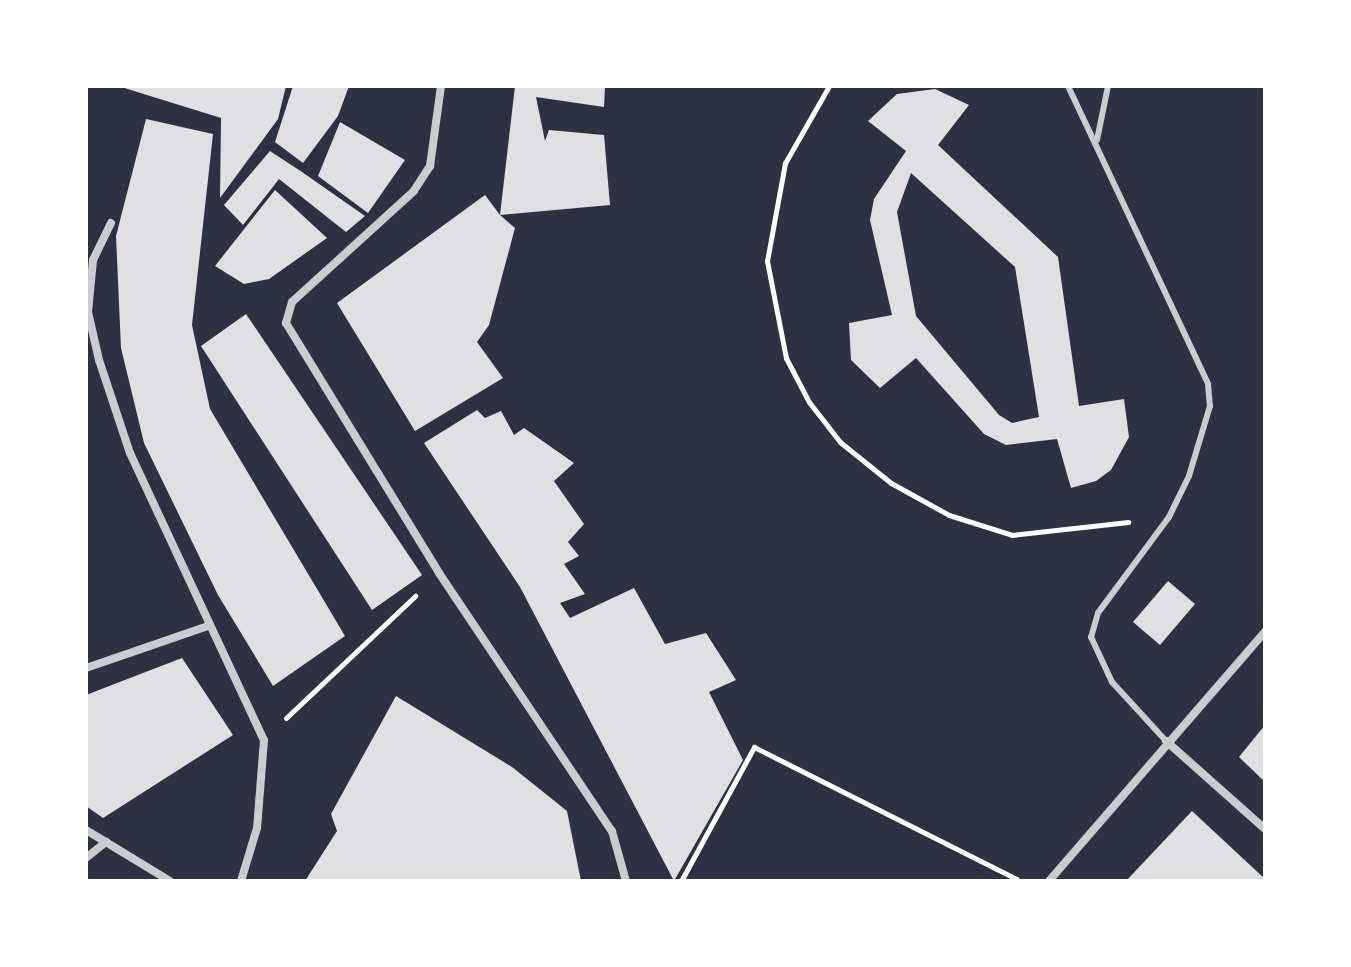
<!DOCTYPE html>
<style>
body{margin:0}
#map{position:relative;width:1351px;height:967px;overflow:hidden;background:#2d3142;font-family:"PT Sans",sans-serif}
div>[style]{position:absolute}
.building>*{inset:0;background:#e0e0e3}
.path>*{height:5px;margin:-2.5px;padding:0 2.5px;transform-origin:2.5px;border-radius:2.5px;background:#fff}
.service>*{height:6px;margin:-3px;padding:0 3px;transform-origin:3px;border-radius:3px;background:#caccd0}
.minor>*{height:8px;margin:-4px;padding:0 4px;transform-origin:4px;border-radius:4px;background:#caccd0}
span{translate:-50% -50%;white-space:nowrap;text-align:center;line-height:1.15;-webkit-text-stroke:6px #fff;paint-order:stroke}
.frame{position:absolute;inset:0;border:88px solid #fff;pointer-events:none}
</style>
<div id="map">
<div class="building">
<i style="clip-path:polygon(118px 86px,286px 86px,278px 119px,220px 198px,221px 118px)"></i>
<i style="clip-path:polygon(293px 86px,349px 86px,338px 116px,303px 163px,275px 142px)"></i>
<i style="clip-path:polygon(515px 86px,605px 86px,604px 107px,536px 97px,545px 141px,549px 130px,604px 135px,610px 205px,500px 215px,515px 228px,489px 325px,477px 342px,503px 378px,415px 431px,337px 303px,485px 195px,500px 215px)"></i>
<i style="clip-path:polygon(evenodd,935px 89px,969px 105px,938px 145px,1058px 257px,1079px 406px,1124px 399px,1129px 437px,1111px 470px,1096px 481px,1071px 488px,1057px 439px,1006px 445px,984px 434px,916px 358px,880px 388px,851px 360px,849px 323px,892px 315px,870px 220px,874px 199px,906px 151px,868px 121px,897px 94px,935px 89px,911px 173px,1015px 267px,1039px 417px,1012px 423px,999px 415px,916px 316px,897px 212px,911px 173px)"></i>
<i style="clip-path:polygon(146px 119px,213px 134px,192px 325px,210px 409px,345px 636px,273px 686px,218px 595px,144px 443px,121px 348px,116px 236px)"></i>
<i style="clip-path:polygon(340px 122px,405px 160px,368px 213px,318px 176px)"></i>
<i style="clip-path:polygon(270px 151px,302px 172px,365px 216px,346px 232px,279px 179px,243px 225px,224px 205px)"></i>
<i style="clip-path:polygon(275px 190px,327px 238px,269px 279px,244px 284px,215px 266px)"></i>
<i style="clip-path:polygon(246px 314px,422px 575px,372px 610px,201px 346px)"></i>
<i style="clip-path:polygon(477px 410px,485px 418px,501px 411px,514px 435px,524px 428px,574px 463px,554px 481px,584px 524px,568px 542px,579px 556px,564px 564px,585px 594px,560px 603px,570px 618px,634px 588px,665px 644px,706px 633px,736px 680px,709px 692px,743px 760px,674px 881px,520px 587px,424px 443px)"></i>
<i style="clip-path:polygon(1168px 581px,1195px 604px,1160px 645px,1133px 622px)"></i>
<i style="clip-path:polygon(182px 658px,233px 735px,103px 818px,86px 806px,86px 695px)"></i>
<i style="clip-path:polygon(396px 696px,512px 767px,567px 811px,581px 881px,305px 881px,337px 831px,331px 814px)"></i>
<i style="clip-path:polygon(1265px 725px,1265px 782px,1239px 757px)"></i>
<i style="clip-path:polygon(1192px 811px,1265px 879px,1265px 881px,1126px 881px)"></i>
</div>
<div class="path">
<i style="left:829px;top:86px;width:89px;rotate:119.7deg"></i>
<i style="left:785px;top:163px;width:100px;rotate:100.4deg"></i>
<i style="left:767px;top:261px;width:99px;rotate:78.9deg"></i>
<i style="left:786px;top:358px;width:50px;rotate:62.4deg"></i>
<i style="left:809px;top:402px;width:51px;rotate:52.2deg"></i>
<i style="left:840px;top:442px;width:65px;rotate:38.8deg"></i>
<i style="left:891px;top:483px;width:66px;rotate:28.9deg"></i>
<i style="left:949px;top:515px;width:66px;rotate:17.6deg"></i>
<i style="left:1012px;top:535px;width:117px;rotate:-6.4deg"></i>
<i style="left:286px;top:718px;width:178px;rotate:-43.4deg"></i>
<i style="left:681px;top:881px;width:153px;rotate:-61.4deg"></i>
<i style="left:754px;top:747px;width:294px;rotate:26.7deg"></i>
</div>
<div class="service">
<i style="left:1068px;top:86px;width:329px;rotate:64.8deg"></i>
<i style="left:1208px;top:384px;width:22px;rotate:85deg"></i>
<i style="left:1210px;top:406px;width:73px;rotate:106.7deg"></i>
<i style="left:1189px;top:476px;width:46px;rotate:116deg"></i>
<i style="left:1169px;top:517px;width:119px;rotate:126.5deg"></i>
<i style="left:1098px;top:613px;width:25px;rotate:106deg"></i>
<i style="left:1091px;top:637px;width:50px;rotate:65deg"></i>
<i style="left:1112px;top:682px;width:80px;rotate:47.5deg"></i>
<i style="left:1097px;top:140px;width:55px;rotate:-78.5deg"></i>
</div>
<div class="minor">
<i style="left:441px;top:86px;width:81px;rotate:97.8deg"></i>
<i style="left:430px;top:166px;width:30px;rotate:123deg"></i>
<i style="left:414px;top:191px;width:165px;rotate:137.7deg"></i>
<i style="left:292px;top:302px;width:22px;rotate:106deg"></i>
<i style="left:286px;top:323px;width:293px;rotate:58.5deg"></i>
<i style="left:439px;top:573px;width:311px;rotate:56.2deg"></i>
<i style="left:612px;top:831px;width:52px;rotate:74.4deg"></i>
<i style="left:111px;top:223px;width:41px;rotate:115.9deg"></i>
<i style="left:93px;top:260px;width:52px;rotate:95.5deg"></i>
<i style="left:88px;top:312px;width:49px;rotate:77.1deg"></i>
<i style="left:99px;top:360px;width:98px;rotate:71.6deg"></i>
<i style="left:130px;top:453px;width:317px;rotate:65deg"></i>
<i style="left:264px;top:740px;width:88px;rotate:94.5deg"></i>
<i style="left:257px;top:828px;width:55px;rotate:106.8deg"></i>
<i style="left:86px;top:668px;width:129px;rotate:-19deg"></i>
<i style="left:1166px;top:741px;width:132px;rotate:41.6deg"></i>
<i style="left:86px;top:830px;width:98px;rotate:31.3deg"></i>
<i style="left:86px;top:858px;width:26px;rotate:-39deg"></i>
<i style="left:1049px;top:881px;width:330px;rotate:-49.1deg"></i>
</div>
<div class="frame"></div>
</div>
